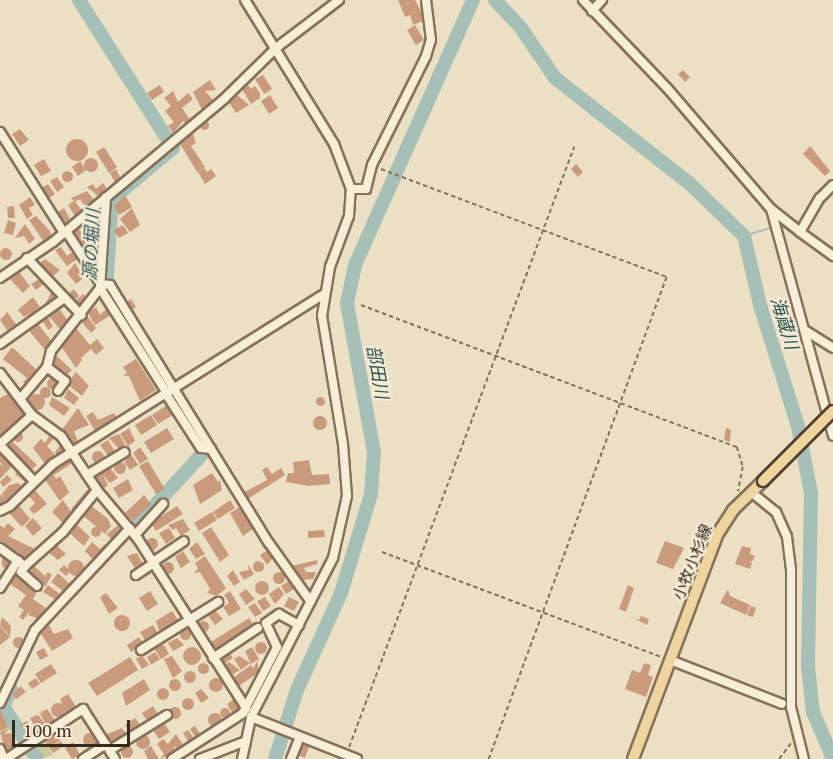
<!DOCTYPE html>
<meta charset="utf-8">
<style>
body{margin:0}
#map{position:relative;width:833px;height:759px;overflow:hidden;background:#ece0c4;font-family:"PT Serif","Noto Sans JP",serif}
div>[style]{position:absolute}
.green>*{inset:0;background:#c5ca99}
.stream>*{height:2px;margin:-1px;padding:0 1px;transform-origin:1px;border-radius:1px;background:#a6c0b8}
.river>*{height:14px;margin:-7px;padding:0 7px;transform-origin:7px;border-radius:7px;background:#a6c0b8}
.building>*{inset:0;background:#c99b7c}
.round{border-radius:50%}
.path>*{height:1.5px;margin-top:-0.75px;transform-origin:0;background:repeating-linear-gradient(90deg,#86725b 0 4.5px,transparent 0 7.5px)}
.roads{filter:drop-shadow(2px 0 #86725b) drop-shadow(-2px 0 #86725b) drop-shadow(0 2px #86725b) drop-shadow(0 -2px #86725b)}
.minor>*{height:8px;margin:-4px;padding:0 4px;transform-origin:4px;border-radius:4px;background:#f7eed7}
.major>*{height:10px;margin:-5px;padding:0 5px;transform-origin:5px;border-radius:5px;background:#eed49e}
.bridges{filter:drop-shadow(2px 0 #544030) drop-shadow(-2px 0 #544030) drop-shadow(0 2px #544030) drop-shadow(0 -2px #544030)}
.major-bridge>*{height:10px;margin:-5px;padding:0 5px;transform-origin:5px;border-radius:5px;background:#eed49e}
span{translate:-50% -50%;white-space:nowrap;text-align:center;line-height:1.15;-webkit-text-stroke:4.5px #f4ead4;paint-order:stroke}
.street-label{font-size:16px;color:#372a1f}
.water-label{font-size:18px;color:#2f5653;font-style:italic}
.scale{position:absolute;left:12px;top:720px;width:118px;height:27px;box-sizing:border-box;border:3px solid #372a1f;border-top:0;padding-left:8px;font-size:18px;line-height:21px;white-space:nowrap;color:#372a1f;-webkit-text-stroke:4px #f4ead4;paint-order:stroke}
</style>
<div id="map">
<div class="green">
<i style="clip-path:polygon(43px 740px,53px 755px,39px 759px,31px 747px)"></i>
</div>
<div class="stream">
<i style="left:782px;top:226px;width:62px;rotate:35.2deg"></i>
<i style="left:744px;top:236px;width:27px;rotate:-17deg"></i>
<i style="left:830px;top:246px;width:4px;rotate:34deg"></i>
</div>
<div class="river">
<i style="left:79px;top:0;width:175px;rotate:57.6deg"></i>
<i style="left:173px;top:148px;width:80px;rotate:140.1deg"></i>
<i style="left:112px;top:199px;width:90px;rotate:93.8deg"></i>
<i style="left:106px;top:289px;width:117px;rotate:57.5deg"></i>
<i style="left:495px;top:0;width:38px;rotate:47deg"></i>
<i style="left:521px;top:28px;width:60px;rotate:55.8deg"></i>
<i style="left:555px;top:78px;width:172px;rotate:38.1deg"></i>
<i style="left:690px;top:184px;width:75px;rotate:43.9deg"></i>
<i style="left:744px;top:236px;width:71px;rotate:76.9deg"></i>
<i style="left:760px;top:305px;width:127px;rotate:72.6deg"></i>
<i style="left:798px;top:426px;width:68px;rotate:79deg"></i>
<i style="left:811px;top:493px;width:174px;rotate:91deg"></i>
<i style="left:808px;top:667px;width:45px;rotate:83.7deg"></i>
<i style="left:813px;top:712px;width:51px;rotate:66.9deg"></i>
<i style="left:135px;top:527px;width:102px;rotate:-47.4deg"></i>
<i style="left:204px;top:452px;width:16px;rotate:-108deg"></i>
<i style="left:11px;top:689px;width:19px;rotate:115deg"></i>
<i style="left:3px;top:706px;width:63px;rotate:57.3deg"></i>
<i style="left:275px;top:759px;width:72px;rotate:-72.3deg"></i>
<i style="left:297px;top:690px;width:107px;rotate:-65.6deg"></i>
<i style="left:341px;top:593px;width:103px;rotate:-73.1deg"></i>
<i style="left:371px;top:494px;width:42px;rotate:-85.9deg"></i>
<i style="left:374px;top:452px;width:151px;rotate:-100.3deg"></i>
<i style="left:347px;top:303px;width:39px;rotate:-78deg"></i>
<i style="left:355px;top:265px;width:290px;rotate:-66deg"></i>
</div>
<div class="building">
<i style="clip-path:polygon(398px 0,415px 0,426px 20px,413px 25px,410px 15px,405px 17px)"></i>
<i style="clip-path:polygon(415px 25px,424px 40px,416px 45px,407px 30px)"></i>
<i style="clip-path:polygon(683px 70px,690px 77px,685px 82px,678px 74px)"></i>
<i style="clip-path:polygon(263px 75px,272px 89px,264px 94px,255px 79px)"></i>
<i style="clip-path:polygon(210px 80px,216px 90px,205px 91px,214px 101px,202px 110px,193px 92px)"></i>
<i style="clip-path:polygon(160px 85px,164px 92px,152px 100px,147px 93px)"></i>
<i style="clip-path:polygon(248px 85px,251px 89px,255px 86px,260px 93px,260px 98px,251px 104px,242px 89px)"></i>
<i style="clip-path:polygon(173px 91px,178px 102px,188px 93px,193px 99px,182px 108px,191px 121px,186px 124px,183px 121px,173px 133px,168px 126px,174px 122px,165px 111px,171px 106px,164px 98px)"></i>
<i style="clip-path:polygon(237px 95px,249px 105px,236px 113px,228px 101px)"></i>
<i style="clip-path:polygon(270px 95px,278px 108px,269px 114px,261px 101px)"></i>
<i class="round" style="left:199.5px;top:120.5px;width:9px;height:9px"></i>
<i style="clip-path:polygon(20px 129px,29px 140px,20px 146px,12px 134px)"></i>
<i style="clip-path:polygon(192px 131px,196px 143px,191px 146px,205px 167px,197px 172px,179px 142px)"></i>
<i class="round" style="left:66px;top:139px;width:22px;height:22px"></i>
<i style="clip-path:polygon(810px 146px,830px 171px,825px 176px,803px 154px)"></i>
<i style="clip-path:polygon(104px 147px,117px 167px,109px 173px,96px 152px)"></i>
<i class="round" style="left:84px;top:158px;width:14px;height:14px"></i>
<i style="clip-path:polygon(44px 159px,51px 171px,41px 176px,34px 165px)"></i>
<i style="clip-path:polygon(80px 161px,86px 170px,78px 176px,72px 167px)"></i>
<i style="clip-path:polygon(576px 164px,583px 172px,578px 177px,571px 169px)"></i>
<i style="clip-path:polygon(204px 168px,207px 172px,211px 169px,216px 176px,205px 184px,198px 172px)"></i>
<i style="clip-path:polygon(116px 169px,121px 179px,115px 183px,110px 173px)"></i>
<i class="round" style="left:61.5px;top:170.5px;width:11px;height:11px"></i>
<i style="clip-path:polygon(57px 177px,64px 187px,57px 192px,50px 181px)"></i>
<i style="clip-path:polygon(103px 183px,108px 190px,98px 196px,87px 187px,93px 184px,96px 189px)"></i>
<i style="clip-path:polygon(48px 184px,55px 194px,48px 199px,41px 188px)"></i>
<i style="clip-path:polygon(87px 191px,95px 201px,85px 207px,80px 199px,75px 202px,83px 211px,75px 216px,68px 205px,74px 201px,71px 198px)"></i>
<i style="clip-path:polygon(125px 195px,132px 207px,119px 215px,114px 206px)"></i>
<i style="clip-path:polygon(30px 197px,35px 205px,29px 208px,33px 215px,27px 219px,19px 205px)"></i>
<i style="clip-path:polygon(14px 206px,15px 218px,8px 218px,7px 207px)"></i>
<i style="clip-path:polygon(64px 208px,70px 219px,63px 224px,56px 213px)"></i>
<i style="clip-path:polygon(132px 208px,140px 225px,130px 232px,120px 219px)"></i>
<i style="clip-path:polygon(36px 216px,50px 231px,51px 237px,44px 242px,29px 220px)"></i>
<i style="clip-path:polygon(8px 220px,16px 223px,13px 235px,4px 233px)"></i>
<i style="clip-path:polygon(25px 224px,35px 239px,29px 244px,24px 236px,15px 238px)"></i>
<i style="clip-path:polygon(123px 225px,128px 233px,119px 238px,114px 230px)"></i>
<i style="clip-path:polygon(79px 229px,100px 262px,93px 266px,73px 233px)"></i>
<i style="clip-path:polygon(61px 247px,67px 256px,74px 251px,79px 258px,67px 266px,55px 250px)"></i>
<i class="round" style="left:0;top:248px;width:12px;height:12px"></i>
<i style="clip-path:polygon(45px 259px,60px 270px,50px 279px,38px 265px)"></i>
<i style="clip-path:polygon(75px 263px,84px 278px,76px 284px,67px 273px)"></i>
<i style="clip-path:polygon(18px 271px,30px 286px,23px 293px,9px 278px)"></i>
<i style="clip-path:polygon(41px 278px,45px 283px,36px 290px,31px 284px)"></i>
<i style="clip-path:polygon(74px 289px,79px 296px,70px 304px,65px 297px)"></i>
<i style="clip-path:polygon(52px 291px,59px 300px,29px 321px,26px 317px,30px 313px,24px 317px,18px 310px,33px 297px,42px 310px)"></i>
<i style="clip-path:polygon(83px 294px,88px 299px,77px 309px,72px 304px)"></i>
<i style="clip-path:polygon(131px 299px,136px 307px,130px 311px,125px 303px)"></i>
<i style="clip-path:polygon(58px 307px,71px 325px,63px 333px,48px 315px)"></i>
<i style="clip-path:polygon(96px 307px,100px 315px,107px 308px,111px 315px,95px 325px,88px 313px)"></i>
<i style="clip-path:polygon(7px 312px,18px 327px,9px 333px,0 320px)"></i>
<i style="clip-path:polygon(46px 314px,53px 327px,48px 330px,41px 318px)"></i>
<i style="clip-path:polygon(86px 314px,96px 328px,91px 333px,81px 321px)"></i>
<i style="clip-path:polygon(35px 320px,53px 343px,45px 350px,26px 327px)"></i>
<i style="clip-path:polygon(76px 328px,90px 345px,97px 339px,104px 348px,96px 355px,91px 349px,81px 358px,75px 349px,82px 360px,76px 368px,61px 346px)"></i>
<i style="clip-path:polygon(12px 347px,37px 370px,27px 385px,23px 382px,27px 378px,3px 359px)"></i>
<i style="clip-path:polygon(55px 354px,72px 370px,65px 377px,52px 364px)"></i>
<i style="clip-path:polygon(136px 359px,156px 390px,140px 401px,129px 376px,123px 376px,127px 373px,123px 367px)"></i>
<i style="clip-path:polygon(76px 372px,89px 386px,82px 396px,67px 384px)"></i>
<i class="round" style="left:46.5px;top:377.5px;width:11px;height:11px"></i>
<i class="round" style="left:39.5px;top:386.5px;width:11px;height:11px"></i>
<i style="clip-path:polygon(68px 389px,79px 398px,74px 405px,64px 398px)"></i>
<i class="round" style="left:29px;top:394px;width:16px;height:16px"></i>
<i style="clip-path:polygon(8px 394px,25px 415px,0 436px,0 398px)"></i>
<i class="round" style="left:315.5px;top:396.5px;width:9px;height:9px"></i>
<i style="clip-path:polygon(52px 397px,70px 408px,64px 416px,49px 405px)"></i>
<i style="clip-path:polygon(167px 405px,173px 415px,158px 424px,152px 415px)"></i>
<i style="clip-path:polygon(78px 408px,89px 425px,74px 431px,79px 445px,74px 448px,61px 431px)"></i>
<i style="clip-path:polygon(93px 412px,98px 420px,114px 413px,119px 420px,97px 434px,86px 416px)"></i>
<i style="clip-path:polygon(151px 415px,157px 425px,141px 435px,135px 425px)"></i>
<i class="round" style="left:313px;top:416px;width:14px;height:14px"></i>
<i style="clip-path:polygon(129px 428px,135px 441px,128px 446px,120px 434px)"></i>
<i style="clip-path:polygon(167px 428px,174px 439px,151px 453px,144px 442px)"></i>
<i style="clip-path:polygon(726px 428px,731px 430px,730px 442px,724px 440px)"></i>
<i class="round" style="left:13px;top:432px;width:10px;height:10px"></i>
<i style="clip-path:polygon(51px 433px,56px 436px,47px 446px,57px 457px,47px 466px,33px 448px,41px 439px,45px 443px)"></i>
<i style="clip-path:polygon(119px 434px,126px 446px,120px 450px,109px 438px)"></i>
<i style="clip-path:polygon(108px 440px,116px 453px,109px 457px,100px 445px)"></i>
<i style="clip-path:polygon(13px 442px,37px 465px,29px 472px,6px 448px)"></i>
<i style="clip-path:polygon(62px 443px,68px 452px,58px 458px,55px 452px)"></i>
<i style="clip-path:polygon(140px 447px,148px 459px,140px 464px,133px 453px)"></i>
<i style="clip-path:polygon(0 450px,13px 465px,0 479px,0 464px,5px 468px,0 462px)"></i>
<i class="round" style="left:92px;top:451px;width:12px;height:12px"></i>
<i style="clip-path:polygon(131px 454px,138px 465px,130px 470px,124px 462px)"></i>
<i style="clip-path:polygon(70px 459px,71px 464px,54px 475px,56px 479px,60px 476px,69px 492px,60px 501px,43px 477px)"></i>
<i style="clip-path:polygon(309px 460px,312px 475px,329px 474px,330px 484px,309px 486px,286px 482px,288px 473px,294px 473px,293px 462px)"></i>
<i style="clip-path:polygon(148px 461px,165px 489px,156px 494px,139px 466px)"></i>
<i class="round" style="left:114px;top:462px;width:12px;height:12px"></i>
<i style="clip-path:polygon(109px 466px,118px 478px,110px 483px,103px 475px,108px 485px,102px 490px,94px 479px)"></i>
<i style="clip-path:polygon(267px 467px,272px 474px,281px 468px,285px 475px,248px 499px,243px 493px,267px 480px,262px 470px)"></i>
<i style="clip-path:polygon(20px 469px,29px 479px,25px 482px,15px 474px)"></i>
<i style="clip-path:polygon(212px 473px,218px 482px,220px 480px,222px 490px,200px 504px,193px 485px)"></i>
<i style="clip-path:polygon(7px 475px,12px 480px,3px 487px,0 482px)"></i>
<i style="clip-path:polygon(128px 479px,133px 490px,119px 498px,113px 488px)"></i>
<i style="clip-path:polygon(18px 483px,23px 487px,0 507px,0 494px,4px 498px,2px 494px,9px 485px)"></i>
<i style="clip-path:polygon(33px 488px,47px 504px,34px 514px,29px 509px,35px 503px,26px 493px)"></i>
<i style="clip-path:polygon(87px 490px,91px 491px,75px 512px,71px 509px)"></i>
<i style="clip-path:polygon(144px 495px,151px 504px,133px 521px,125px 513px)"></i>
<i style="clip-path:polygon(63px 500px,74px 516px,65px 525px,52px 512px)"></i>
<i style="clip-path:polygon(230px 500px,235px 508px,218px 519px,213px 512px)"></i>
<i style="clip-path:polygon(17px 503px,30px 519px,22px 527px,8px 512px)"></i>
<i style="clip-path:polygon(89px 504px,108px 519px,111px 526px,105px 534px,81px 514px)"></i>
<i style="clip-path:polygon(177px 506px,183px 514px,156px 531px,151px 523px)"></i>
<i style="clip-path:polygon(240px 507px,253px 529px,243px 536px,230px 513px)"></i>
<i style="clip-path:polygon(212px 512px,217px 520px,199px 531px,194px 523px)"></i>
<i style="clip-path:polygon(33px 518px,42px 528px,33px 536px,25px 526px)"></i>
<i style="clip-path:polygon(183px 519px,190px 530px,181px 536px,176px 528px,173px 530px,168px 525px)"></i>
<i style="clip-path:polygon(8px 523px,15px 529px,8px 536px,35px 549px,25px 562px,5px 548px,4px 541px,0 547px,0 525px,4px 528px)"></i>
<i style="clip-path:polygon(75px 523px,90px 537px,84px 546px,67px 531px)"></i>
<i style="clip-path:polygon(119px 525px,123px 529px,113px 541px,106px 534px)"></i>
<i class="round" style="left:91px;top:527px;width:10px;height:10px"></i>
<i style="clip-path:polygon(211px 527px,229px 555px,220px 562px,202px 533px)"></i>
<i style="clip-path:polygon(169px 528px,175px 538px,166px 544px,159px 533px)"></i>
<i style="clip-path:polygon(324px 530px,325px 537px,308px 538px,308px 531px)"></i>
<i class="round" style="left:146px;top:538px;width:12px;height:12px"></i>
<i style="clip-path:polygon(665px 541px,684px 548px,673px 569px,656px 563px)"></i>
<i style="clip-path:polygon(92px 542px,100px 549px,105px 544px,109px 548px,95px 562px,85px 551px)"></i>
<i style="clip-path:polygon(197px 542px,205px 554px,196px 559px,189px 549px)"></i>
<i style="clip-path:polygon(54px 543px,66px 554px,58px 560px,46px 550px)"></i>
<i style="clip-path:polygon(742px 546px,751px 548px,750px 554px,755px 556px,752px 562px,748px 560px,752px 563px,750px 569px,735px 564px)"></i>
<i style="clip-path:polygon(268px 550px,273px 558px,267px 565px,260px 555px)"></i>
<i style="clip-path:polygon(183px 551px,190px 562px,181px 568px,175px 557px)"></i>
<i style="clip-path:polygon(2px 552px,15px 561px,8px 571px,2px 566px)"></i>
<i style="clip-path:polygon(137px 553px,144px 566px,136px 570px,127px 556px)"></i>
<i style="clip-path:polygon(205px 556px,226px 588px,217px 596px,207px 593px,210px 589px,200px 572px,194px 573px,198px 569px,195px 563px)"></i>
<i style="clip-path:polygon(317px 560px,317px 564px,304px 568px,306px 572px,316px 572px,313px 579px,302px 580px,291px 566px)"></i>
<i class="round" style="left:68px;top:560px;width:16px;height:16px"></i>
<i class="round" style="left:252.5px;top:560.5px;width:11px;height:11px"></i>
<i class="round" style="left:162px;top:562px;width:12px;height:12px"></i>
<i style="clip-path:polygon(30px 562px,45px 576px,48px 572px,52px 575px,45px 587px,23px 572px)"></i>
<i style="clip-path:polygon(248px 564px,254px 574px,244px 580px,239px 572px,249px 570px)"></i>
<i style="clip-path:polygon(19px 565px,16px 572px,37px 592px,33px 599px,50px 611px,42px 620px,28px 615px,31px 610px,23px 620px,19px 617px,24px 610px,18px 606px,26px 595px,6px 581px)"></i>
<i style="clip-path:polygon(64px 565px,70px 571px,66px 576px,59px 570px)"></i>
<i style="clip-path:polygon(233px 570px,240px 582px,234px 586px,227px 576px)"></i>
<i class="round" style="left:273px;top:572px;width:12px;height:12px"></i>
<i style="clip-path:polygon(58px 573px,72px 586px,66px 593px,51px 582px)"></i>
<i style="clip-path:polygon(289px 581px,294px 589px,286px 594px,281px 586px)"></i>
<i class="round" style="left:255px;top:581px;width:14px;height:14px"></i>
<i style="clip-path:polygon(48px 585px,60px 594px,56px 600px,43px 592px)"></i>
<i style="clip-path:polygon(628px 585px,634px 588px,626px 612px,619px 609px)"></i>
<i style="clip-path:polygon(279px 587px,284px 594px,275px 604px,269px 594px)"></i>
<i style="clip-path:polygon(246px 589px,255px 599px,246px 605px,239px 594px)"></i>
<i style="clip-path:polygon(728px 589px,730px 596px,750px 605px,746px 615px,720px 603px)"></i>
<i style="clip-path:polygon(150px 591px,158px 604px,147px 611px,139px 598px)"></i>
<i style="clip-path:polygon(230px 591px,241px 609px,229px 616px,223px 607px,229px 603px,224px 595px)"></i>
<i style="clip-path:polygon(106px 593px,118px 608px,109px 614px,100px 597px)"></i>
<i style="clip-path:polygon(265px 597px,271px 606px,263px 611px,257px 601px)"></i>
<i style="clip-path:polygon(289px 597px,299px 602px,294px 611px,284px 606px)"></i>
<i style="clip-path:polygon(255px 603px,262px 613px,255px 617px,248px 607px)"></i>
<i style="clip-path:polygon(751px 606px,756px 608px,753px 617px,747px 615px)"></i>
<i style="clip-path:polygon(214px 609px,223px 619px,215px 625px,207px 614px)"></i>
<i style="clip-path:polygon(172px 611px,179px 621px,160px 633px,156px 621px)"></i>
<i style="clip-path:polygon(628px 615px,639px 620px,641px 616px,649px 619px,647px 625px)"></i>
<i class="round" style="left:114px;top:615px;width:16px;height:16px"></i>
<i style="clip-path:polygon(2px 617px,11px 626px,10px 636px,0 625px)"></i>
<i style="clip-path:polygon(249px 618px,254px 626px,214px 652px,211px 642px)"></i>
<i class="round" style="left:197.5px;top:620.5px;width:11px;height:11px"></i>
<i style="clip-path:polygon(49px 625px,54px 634px,68px 629px,73px 638px,52px 651px,39px 631px)"></i>
<i style="clip-path:polygon(153px 625px,159px 635px,146px 642px,140px 632px)"></i>
<i style="clip-path:polygon(0 626px,10px 637px,0 645px)"></i>
<i class="round" style="left:179.5px;top:628.5px;width:11px;height:11px"></i>
<i class="round" style="left:12.5px;top:636.5px;width:11px;height:11px"></i>
<i style="clip-path:polygon(139px 637px,144px 644px,131px 652px,127px 645px)"></i>
<i style="clip-path:polygon(177px 638px,184px 645px,173px 651px,168px 643px)"></i>
<i class="round" style="left:255px;top:642px;width:12px;height:12px"></i>
<i style="clip-path:polygon(156px 644px,164px 645px,169px 654px,161px 659px,153px 646px)"></i>
<i style="clip-path:polygon(252px 647px,259px 659px,251px 664px,245px 651px)"></i>
<i class="round" style="left:183px;top:647px;width:18px;height:18px"></i>
<i style="clip-path:polygon(44px 648px,48px 656px,40px 660px,36px 652px)"></i>
<i style="clip-path:polygon(155px 652px,160px 659px,151px 665px,147px 657px)"></i>
<i style="clip-path:polygon(229px 652px,233px 658px,225px 663px,221px 657px)"></i>
<i style="clip-path:polygon(142px 655px,149px 665px,142px 669px,136px 659px)"></i>
<i style="clip-path:polygon(172px 656px,182px 671px,173px 678px,164px 659px)"></i>
<i style="clip-path:polygon(239px 656px,250px 663px,241px 670px,234px 659px)"></i>
<i style="clip-path:polygon(130px 657px,138px 670px,97px 696px,88px 683px)"></i>
<i style="clip-path:polygon(258px 661px,258px 673px,239px 686px,234px 677px,251px 665px,253px 668px)"></i>
<i style="clip-path:polygon(229px 662px,240px 670px,230px 676px,223px 666px)"></i>
<i class="round" style="left:197.5px;top:662.5px;width:11px;height:11px"></i>
<i style="clip-path:polygon(644px 663px,651px 665px,648px 675px,653px 677px,646px 697px,625px 689px,632px 670px,640px 673px)"></i>
<i style="clip-path:polygon(51px 664px,57px 673px,41px 683px,35px 674px)"></i>
<i class="round" style="left:184px;top:671px;width:12px;height:12px"></i>
<i class="round" style="left:209px;top:678px;width:14px;height:14px"></i>
<i style="clip-path:polygon(36px 678px,40px 684px,32px 689px,28px 683px)"></i>
<i style="clip-path:polygon(144px 679px,150px 690px,126px 706px,122px 693px)"></i>
<i class="round" style="left:169px;top:679px;width:12px;height:12px"></i>
<i style="clip-path:polygon(21px 686px,26px 692px,16px 699px,12px 694px)"></i>
<i class="round" style="left:157px;top:688px;width:12px;height:12px"></i>
<i style="clip-path:polygon(201px 689px,209px 698px,201px 703px,195px 693px)"></i>
<i style="clip-path:polygon(68px 694px,76px 707px,66px 714px,60px 699px)"></i>
<i class="round" style="left:182px;top:698px;width:12px;height:12px"></i>
<i style="clip-path:polygon(234px 699px,240px 708px,233px 714px,227px 704px)"></i>
<i class="round" style="left:51px;top:703px;width:14px;height:14px"></i>
<i style="clip-path:polygon(153px 706px,158px 714px,147px 721px,142px 713px)"></i>
<i class="round" style="left:169px;top:707px;width:12px;height:12px"></i>
<i class="round" style="left:220px;top:708px;width:10px;height:10px"></i>
<i style="clip-path:polygon(0 708px,8px 728px,0 731px)"></i>
<i style="clip-path:polygon(47px 709px,54px 719px,58px 721px,46px 724px,40px 714px,43px 712px,38px 713px)"></i>
<i class="round" style="left:208px;top:713px;width:14px;height:14px"></i>
<i style="clip-path:polygon(38px 715px,48px 727px,43px 730px,36px 729px,30px 718px)"></i>
<i style="clip-path:polygon(135px 718px,141px 726px,130px 733px,125px 725px)"></i>
<i style="clip-path:polygon(27px 721px,37px 734px,30px 738px,20px 725px)"></i>
<i style="clip-path:polygon(164px 723px,170px 732px,159px 739px,153px 730px)"></i>
<i style="clip-path:polygon(195px 726px,201px 735px,196px 738px,190px 729px)"></i>
<i style="clip-path:polygon(10px 728px,4px 734px,11px 733px,16px 747px,6px 752px,0 732px)"></i>
<i style="clip-path:polygon(122px 728px,127px 735px,114px 743px,105px 735px)"></i>
<i style="clip-path:polygon(188px 730px,195px 740px,189px 743px,183px 733px)"></i>
<i class="round" style="left:83px;top:733px;width:14px;height:14px"></i>
<i style="clip-path:polygon(56px 734px,60px 740px,53px 745px,61px 741px,64px 746px,53px 753px,44px 740px)"></i>
<i style="clip-path:polygon(176px 734px,184px 746px,178px 749px,174px 746px,176px 752px,160px 759px,164px 754px,157px 744px,163px 739px,168px 744px)"></i>
<i class="round" style="left:136px;top:735px;width:14px;height:14px"></i>
<i style="clip-path:polygon(302px 741px,310px 744px,305px 758px,297px 755px)"></i>
<i style="clip-path:polygon(73px 742px,80px 755px,72px 759px,65px 748px)"></i>
<i class="round" style="left:121px;top:746px;width:12px;height:12px"></i>
<i style="clip-path:polygon(151px 746px,159px 759px,148px 759px,144px 751px)"></i>
</div>
<div class="path">
<i style="left:381px;top:169px;width:306px;rotate:20.7deg"></i>
<i style="left:667px;top:277px;width:514px;rotate:110.27deg"></i>
<i style="left:361px;top:305px;width:402px;rotate:20.7deg"></i>
<i style="left:737px;top:447px;width:21px;rotate:73deg"></i>
<i style="left:743px;top:467px;width:25px;rotate:101deg"></i>
<i style="left:382px;top:552px;width:299px;rotate:20.6deg"></i>
<i style="left:349px;top:747px;width:641px;rotate:-69.44deg"></i>
<i style="left:779px;top:759px;width:20px;rotate:-53deg"></i>
</div>
<div class="roads">
<div class="minor">
<i style="left:583px;top:0;width:123px;rotate:46.3deg"></i>
<i style="left:668px;top:89px;width:158px;rotate:49.4deg"></i>
<i style="left:771px;top:209px;width:37px;rotate:38deg"></i>
<i style="left:800px;top:232px;width:39px;rotate:-60deg"></i>
<i style="left:820px;top:198px;width:18px;rotate:-45deg"></i>
<i style="left:592px;top:11px;width:15px;rotate:-48deg"></i>
<i style="left:0;top:132px;width:120px;rotate:57.6deg"></i>
<i style="left:351px;top:189px;width:15px"></i>
<i style="left:366px;top:189px;width:25px;rotate:-76deg"></i>
<i style="left:372px;top:165px;width:122px;rotate:-63.6deg"></i>
<i style="left:426px;top:56px;width:17px;rotate:-73deg"></i>
<i style="left:431px;top:40px;width:40px;rotate:-97.1deg"></i>
<i style="left:771px;top:209px;width:235px;rotate:74.7deg"></i>
<i style="left:66px;top:231px;width:64px;rotate:56.6deg"></i>
<i style="left:800px;top:232px;width:41px;rotate:36deg"></i>
<i style="left:27px;top:258px;width:79px;rotate:46.5deg"></i>
<i style="left:0;top:278px;width:64px;rotate:-34.2deg"></i>
<i style="left:53px;top:242px;width:224px;rotate:-39.9deg"></i>
<i style="left:225px;top:98px;width:71px;rotate:-44.4deg"></i>
<i style="left:276px;top:48px;width:79px;rotate:-37.3deg"></i>
<i style="left:101px;top:284px;width:9px;rotate:6deg"></i>
<i style="left:110px;top:285px;width:303px;rotate:58.4deg"></i>
<i style="left:269px;top:543px;width:72px;rotate:54.6deg"></i>
<i style="left:100px;top:288px;width:125px;rotate:57.5deg"></i>
<i style="left:806px;top:331px;width:32px;rotate:32deg"></i>
<i style="left:0;top:344px;width:77px;rotate:-35.5deg"></i>
<i style="left:47px;top:367px;width:23px;rotate:38deg"></i>
<i style="left:65px;top:381px;width:12px;rotate:125deg"></i>
<i style="left:0;top:373px;width:53px;rotate:52.7deg"></i>
<i style="left:32px;top:415px;width:36px;rotate:36deg"></i>
<i style="left:61px;top:436px;width:65px;rotate:56.3deg"></i>
<i style="left:97px;top:490px;width:64px;rotate:50.1deg"></i>
<i style="left:138px;top:539px;width:201px;rotate:57.4deg"></i>
<i style="left:166px;top:394px;width:64px;rotate:57.1deg"></i>
<i style="left:201px;top:448px;width:10px;rotate:6deg"></i>
<i style="left:21px;top:398px;width:40px;rotate:-50deg"></i>
<i style="left:47px;top:367px;width:16px;rotate:-76deg"></i>
<i style="left:51px;top:351px;width:80px;rotate:-52.1deg"></i>
<i style="left:100px;top:288px;width:91px;rotate:-86.2deg"></i>
<i style="left:0;top:444px;width:43px;rotate:-42.2deg"></i>
<i style="left:0;top:445px;width:48px;rotate:46.7deg"></i>
<i style="left:87px;top:475px;width:44px;rotate:-31.2deg"></i>
<i style="left:751px;top:492px;width:32px;rotate:39deg"></i>
<i style="left:776px;top:512px;width:27px;rotate:66deg"></i>
<i style="left:787px;top:537px;width:32px;rotate:83deg"></i>
<i style="left:791px;top:569px;width:138px;rotate:90deg"></i>
<i style="left:791px;top:707px;width:54px;rotate:76deg"></i>
<i style="left:0;top:511px;width:11px;rotate:-27deg"></i>
<i style="left:10px;top:506px;width:60px;rotate:-44.3deg"></i>
<i style="left:53px;top:464px;width:320px;rotate:-32.1deg"></i>
<i style="left:135px;top:535px;width:42px;rotate:-47.9deg"></i>
<i style="left:0;top:548px;width:31px;rotate:36deg"></i>
<i style="left:25px;top:566px;width:51px;rotate:-41.8deg"></i>
<i style="left:63px;top:532px;width:54px;rotate:-51deg"></i>
<i style="left:153px;top:562px;width:37px;rotate:-34deg"></i>
<i style="left:25px;top:566px;width:7px;rotate:124deg"></i>
<i style="left:21px;top:572px;width:21px;rotate:41deg"></i>
<i style="left:136px;top:575px;width:22px;rotate:-34deg"></i>
<i style="left:0;top:588px;width:33px;rotate:-57deg"></i>
<i style="left:141px;top:650px;width:91px;rotate:-31.9deg"></i>
<i style="left:213px;top:658px;width:54px;rotate:-33.7deg"></i>
<i style="left:670px;top:660px;width:120px;rotate:21.4deg"></i>
<i style="left:0;top:703px;width:81px;rotate:-64.4deg"></i>
<i style="left:35px;top:630px;width:139px;rotate:-47deg"></i>
<i style="left:251px;top:717px;width:114px;rotate:21.6deg"></i>
<i style="left:0;top:749px;width:11px;rotate:68deg"></i>
<i style="left:110px;top:750px;width:67px;rotate:-31.6deg"></i>
<i style="left:6px;top:759px;width:92px;rotate:-33deg"></i>
<i style="left:83px;top:709px;width:59px;rotate:57.4deg"></i>
<i style="left:83px;top:759px;width:27px;rotate:-33deg"></i>
<i style="left:172px;top:759px;width:85px;rotate:-32.9deg"></i>
<i style="left:243px;top:713px;width:74px;rotate:-62.7deg"></i>
<i style="left:277px;top:647px;width:26px;rotate:-115deg"></i>
<i style="left:266px;top:623px;width:16px;rotate:-35deg"></i>
<i style="left:279px;top:614px;width:23px;rotate:29deg"></i>
<i style="left:200px;top:759px;width:49px;rotate:-21.4deg"></i>
<i style="left:246px;top:741px;width:25px;rotate:-78deg"></i>
<i style="left:251px;top:717px;width:179px;rotate:-62.7deg"></i>
<i style="left:333px;top:558px;width:64px;rotate:-77.3deg"></i>
<i style="left:347px;top:496px;width:52px;rotate:-94.4deg"></i>
<i style="left:343px;top:444px;width:130px;rotate:-99.3deg"></i>
<i style="left:322px;top:316px;width:50px;rotate:-80.7deg"></i>
<i style="left:330px;top:267px;width:54px;rotate:-69.6deg"></i>
<i style="left:349px;top:216px;width:27px;rotate:-86deg"></i>
<i style="left:351px;top:189px;width:48px;rotate:-110.7deg"></i>
<i style="left:334px;top:144px;width:169px;rotate:-121.7deg"></i>
<i style="left:242px;top:759px;width:18px;rotate:-77deg"></i>
<i style="left:291px;top:759px;width:24px;rotate:-68deg"></i>
</div>
<div class="major">
<i style="left:633px;top:759px;width:239px;rotate:-69.4deg"></i>
<i style="left:717px;top:535px;width:30px;rotate:-57deg"></i>
<i style="left:733px;top:510px;width:42px;rotate:-44deg"></i>
</div>
</div>
<div class="bridges">
<div class="major-bridge">
<i style="left:763px;top:481px;width:99px;rotate:-45deg"></i>
</div>
</div>
<div class="street-label">
<span style="left:692px;top:562px;rotate:-68deg">小牧小杉線</span>
</div>
<div class="water-label">
<span style="left:91px;top:245px;rotate:-87deg">源の堀川</span>
<span style="left:785px;top:323px;rotate:73deg">海蔵川</span>
<span style="left:378px;top:372px;rotate:80deg">部田川</span>
</div>
<div class="scale">100 m</div>
</div>
